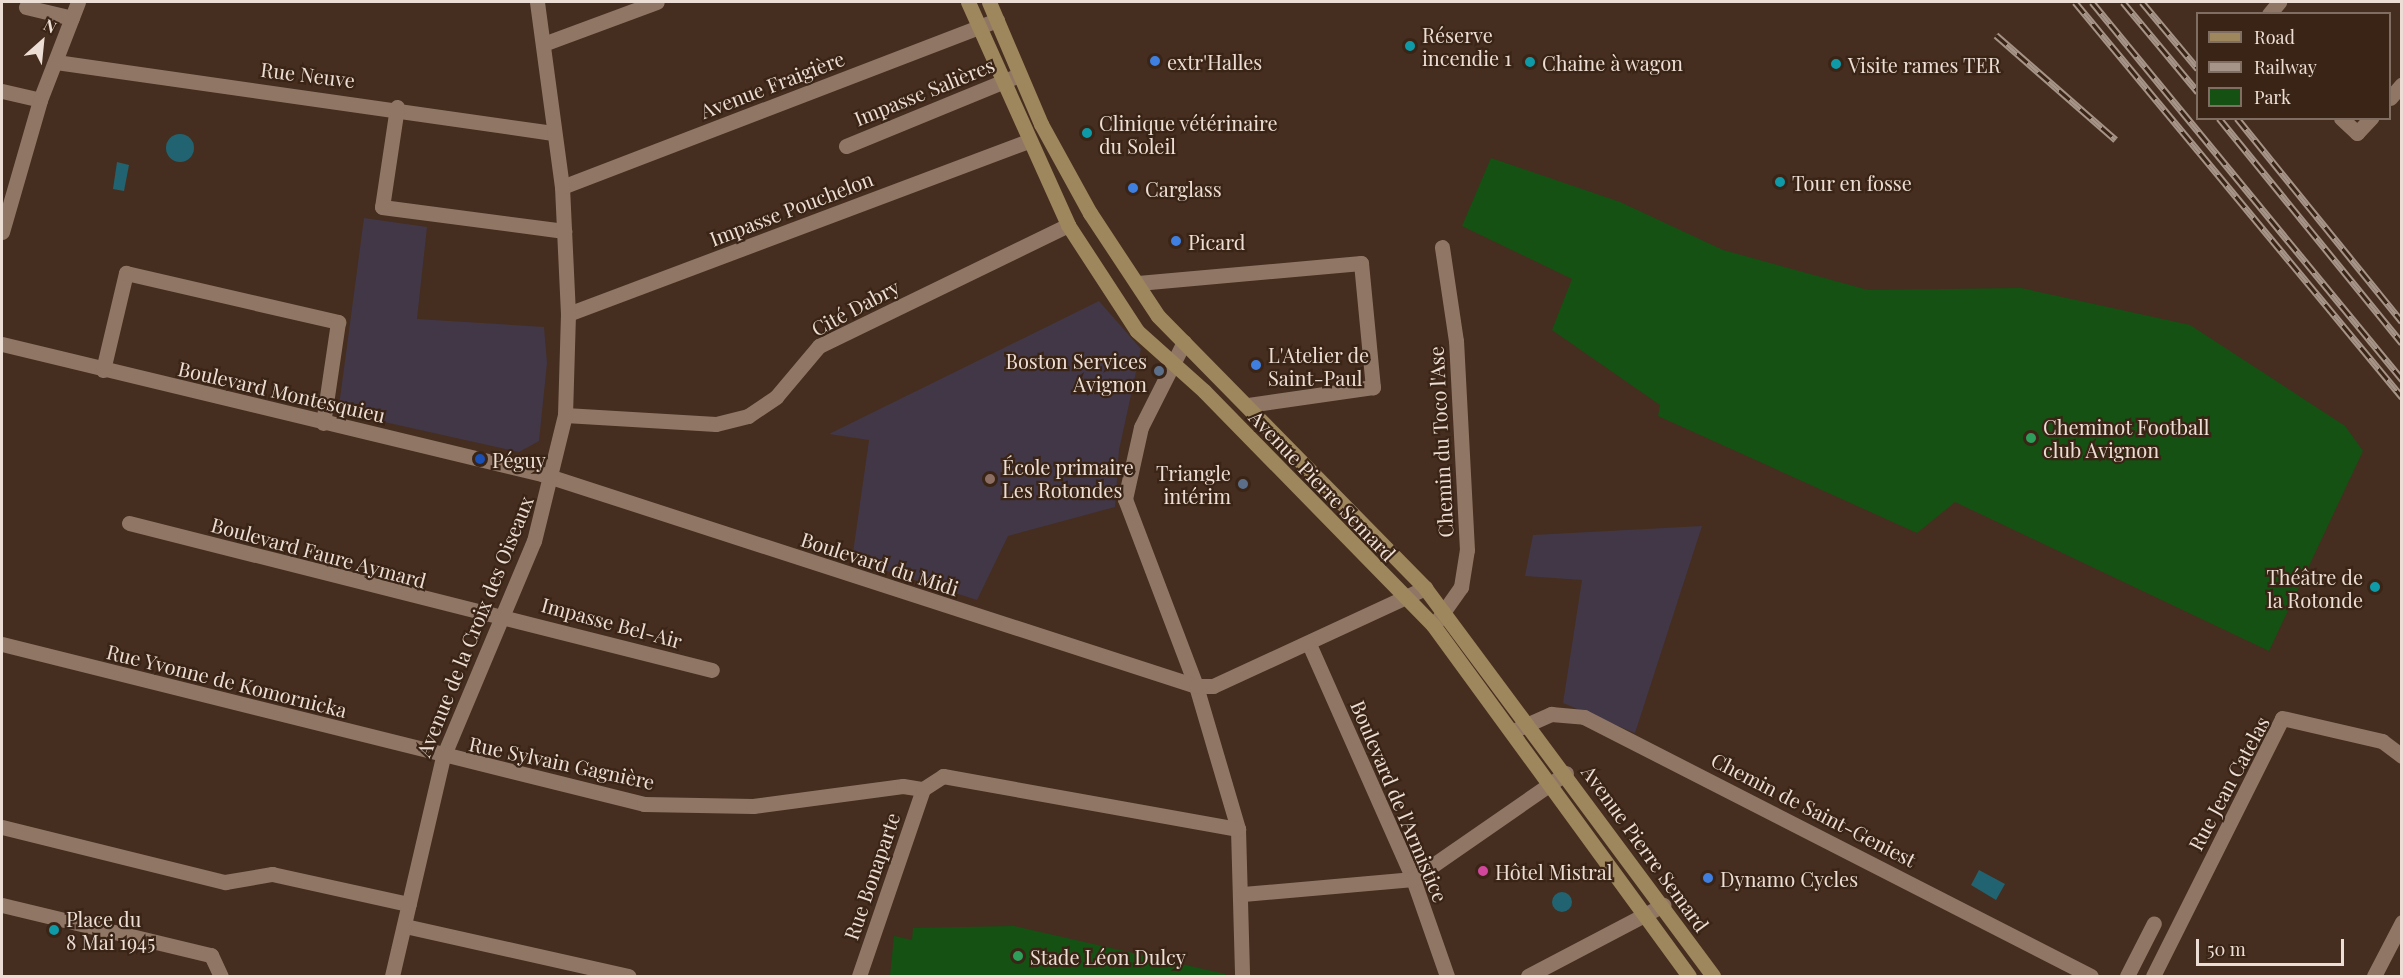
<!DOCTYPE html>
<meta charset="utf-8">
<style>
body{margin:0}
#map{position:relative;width:2403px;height:978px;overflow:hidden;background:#452e1f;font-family:"Playfair Display",serif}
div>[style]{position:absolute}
.education>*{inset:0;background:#423747}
.green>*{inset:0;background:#155113}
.water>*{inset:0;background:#216370}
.round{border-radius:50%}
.street>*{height:15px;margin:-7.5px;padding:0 7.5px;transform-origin:7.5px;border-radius:7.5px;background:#907665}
.secondary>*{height:15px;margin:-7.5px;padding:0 7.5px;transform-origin:7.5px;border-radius:7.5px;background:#9e865d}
.rail>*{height:7px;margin-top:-3.5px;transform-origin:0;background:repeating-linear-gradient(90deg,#3a2416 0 14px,#a69488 0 28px);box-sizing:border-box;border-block:2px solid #a69488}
.dots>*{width:16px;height:16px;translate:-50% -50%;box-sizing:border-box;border:3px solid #3a2416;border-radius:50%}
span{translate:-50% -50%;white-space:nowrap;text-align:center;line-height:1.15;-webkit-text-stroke:4.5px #3a2416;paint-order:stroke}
.poi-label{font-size:20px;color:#ecded4}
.left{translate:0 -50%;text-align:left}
.right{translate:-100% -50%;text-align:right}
.street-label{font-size:20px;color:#ecded4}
.frame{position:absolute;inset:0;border:3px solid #ecded4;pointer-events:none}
.legend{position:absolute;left:2196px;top:12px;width:195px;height:108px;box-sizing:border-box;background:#3a2416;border:2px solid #816e62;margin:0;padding:8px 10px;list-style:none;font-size:18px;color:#ecded4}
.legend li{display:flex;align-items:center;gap:12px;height:30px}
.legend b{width:30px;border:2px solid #816e62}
.north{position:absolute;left:12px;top:12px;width:60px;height:60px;-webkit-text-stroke:4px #3a2416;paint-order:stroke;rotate:27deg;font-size:16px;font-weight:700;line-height:24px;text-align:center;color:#ecded4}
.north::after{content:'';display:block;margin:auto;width:21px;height:27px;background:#ecded4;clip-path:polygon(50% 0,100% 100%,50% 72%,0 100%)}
.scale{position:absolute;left:2196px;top:939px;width:148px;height:27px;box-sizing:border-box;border:3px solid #ecded4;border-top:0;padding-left:8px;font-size:18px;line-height:21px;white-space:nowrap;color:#ecded4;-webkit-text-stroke:4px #3a2416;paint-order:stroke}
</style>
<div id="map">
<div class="education">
<i style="clip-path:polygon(364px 218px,427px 227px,417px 319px,544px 327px,547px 363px,539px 441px,519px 452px,344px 413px,339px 406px)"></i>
<i style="clip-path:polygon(1099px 301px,1141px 349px,1119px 450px,1115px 507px,1008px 536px,977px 600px,852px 560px,869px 440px,829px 434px)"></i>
<i style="clip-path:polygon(1702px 526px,1635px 733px,1563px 703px,1582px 580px,1525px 576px,1533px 535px)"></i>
</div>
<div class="green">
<i style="clip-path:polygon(1491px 158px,1620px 202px,1723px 250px,1868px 290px,2021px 288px,2190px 325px,2345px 426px,2363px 451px,2269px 651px,1955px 502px,1917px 533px,1658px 416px,1660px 405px,1552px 330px,1572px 279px,1462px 226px)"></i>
<i style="clip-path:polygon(1014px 926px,1225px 974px,1225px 976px,890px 976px,894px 936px,912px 940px,913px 928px)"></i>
</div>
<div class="water">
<i class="round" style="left:166px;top:134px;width:28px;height:28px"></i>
<i style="clip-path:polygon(117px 162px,129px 165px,124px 191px,113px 189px)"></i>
<i style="clip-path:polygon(1979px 870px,2005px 884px,1996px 900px,1971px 885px)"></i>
<i class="round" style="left:1552px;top:892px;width:20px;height:20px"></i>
</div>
<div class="street">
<i style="left:26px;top:7px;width:47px;rotate:13.4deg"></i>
<i style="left:2269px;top:14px;width:16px;rotate:-50deg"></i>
<i style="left:546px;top:43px;width:118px;rotate:-20.3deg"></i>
<i style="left:56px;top:62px;width:502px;rotate:8.13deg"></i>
<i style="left:2px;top:91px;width:39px;rotate:13deg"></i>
<i style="left:2390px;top:98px;width:18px;rotate:-49deg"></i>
<i style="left:397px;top:107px;width:101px;rotate:98.5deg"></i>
<i style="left:382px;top:207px;width:184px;rotate:7.5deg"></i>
<i style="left:2341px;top:118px;width:22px;rotate:43deg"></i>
<i style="left:2357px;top:133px;width:21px;rotate:-47deg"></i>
<i style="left:846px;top:146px;width:187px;rotate:-22.3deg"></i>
<i style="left:562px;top:187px;width:466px;rotate:-21deg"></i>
<i style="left:2px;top:232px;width:137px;rotate:-73.9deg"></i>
<i style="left:40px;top:100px;width:105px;rotate:-68.8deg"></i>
<i style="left:1138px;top:283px;width:224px;rotate:-5.1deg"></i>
<i style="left:1361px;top:263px;width:125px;rotate:84.5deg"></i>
<i style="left:1373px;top:387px;width:126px;rotate:171.8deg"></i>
<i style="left:568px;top:314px;width:492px;rotate:-20.6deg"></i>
<i style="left:1184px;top:342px;width:95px;rotate:116.8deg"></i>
<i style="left:1141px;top:427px;width:74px;rotate:102.5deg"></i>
<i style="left:1125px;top:499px;width:200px;rotate:69.2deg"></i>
<i style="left:1196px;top:686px;width:149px;rotate:73.6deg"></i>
<i style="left:1238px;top:829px;width:147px;rotate:88.4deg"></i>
<i style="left:2px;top:344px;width:555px;rotate:13.54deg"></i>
<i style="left:542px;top:474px;width:688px;rotate:17.96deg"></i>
<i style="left:1196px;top:686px;width:17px"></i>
<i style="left:1213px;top:686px;width:234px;rotate:-24.8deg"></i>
<i style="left:103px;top:370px;width:100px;rotate:-76.7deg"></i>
<i style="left:126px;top:273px;width:218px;rotate:13deg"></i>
<i style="left:338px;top:322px;width:102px;rotate:98.4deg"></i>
<i style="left:565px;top:415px;width:151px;rotate:3.4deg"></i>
<i style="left:716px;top:424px;width:33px;rotate:-14deg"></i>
<i style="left:748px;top:416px;width:34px;rotate:-34deg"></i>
<i style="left:776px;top:397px;width:67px;rotate:-49.9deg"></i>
<i style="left:819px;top:346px;width:277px;rotate:-25.9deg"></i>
<i style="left:129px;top:523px;width:601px;rotate:14.15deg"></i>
<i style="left:1437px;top:621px;width:42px;rotate:-54.8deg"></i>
<i style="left:1461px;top:587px;width:37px;rotate:-81deg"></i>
<i style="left:1467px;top:550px;width:209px;rotate:-93deg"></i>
<i style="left:1456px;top:341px;width:95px;rotate:-98.5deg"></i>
<i style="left:2px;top:644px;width:662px;rotate:13.99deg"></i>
<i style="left:644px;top:804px;width:109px;rotate:1.1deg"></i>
<i style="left:753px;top:806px;width:151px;rotate:-7.6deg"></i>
<i style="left:903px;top:786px;width:20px;rotate:9deg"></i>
<i style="left:1309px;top:644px;width:257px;rotate:66.1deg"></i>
<i style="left:1413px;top:879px;width:103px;rotate:70.7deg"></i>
<i style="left:1513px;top:731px;width:42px;rotate:-24.1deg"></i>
<i style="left:1551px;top:714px;width:33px;rotate:5deg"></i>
<i style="left:1584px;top:717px;width:569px;rotate:27.06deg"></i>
<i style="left:2px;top:827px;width:230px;rotate:13.9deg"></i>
<i style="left:225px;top:882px;width:48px;rotate:-9.7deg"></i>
<i style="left:272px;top:874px;width:140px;rotate:12.4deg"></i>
<i style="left:1243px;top:894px;width:171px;rotate:-5deg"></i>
<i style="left:1413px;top:879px;width:186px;rotate:-34.7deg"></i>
<i style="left:2px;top:905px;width:215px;rotate:13.5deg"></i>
<i style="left:211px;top:955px;width:23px;rotate:65deg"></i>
<i style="left:405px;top:926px;width:229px;rotate:12.6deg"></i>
<i style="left:392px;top:976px;width:225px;rotate:-76.9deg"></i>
<i style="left:443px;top:757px;width:234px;rotate:-67.2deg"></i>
<i style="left:534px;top:541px;width:130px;rotate:-76.2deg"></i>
<i style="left:565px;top:415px;width:101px;rotate:-88.3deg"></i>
<i style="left:568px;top:314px;width:127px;rotate:-92.7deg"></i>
<i style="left:562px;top:187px;width:187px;rotate:-97.7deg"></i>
<i style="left:859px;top:976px;width:198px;rotate:-71.1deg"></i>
<i style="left:923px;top:789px;width:24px;rotate:-33deg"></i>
<i style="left:943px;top:776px;width:300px;rotate:10.2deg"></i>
<i style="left:1528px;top:976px;width:153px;rotate:-27.7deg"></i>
<i style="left:2127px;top:976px;width:59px;rotate:-63deg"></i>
<i style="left:2153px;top:976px;width:288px;rotate:-63.4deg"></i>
<i style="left:2282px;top:718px;width:103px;rotate:13deg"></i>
<i style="left:2382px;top:741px;width:25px;rotate:37deg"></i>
<i style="left:2374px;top:976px;width:61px;rotate:-62.6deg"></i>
</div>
<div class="secondary">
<i style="left:968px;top:2px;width:244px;rotate:65.8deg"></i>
<i style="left:1068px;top:225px;width:126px;rotate:56.9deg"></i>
<i style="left:1137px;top:331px;width:90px;rotate:41.8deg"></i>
<i style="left:1204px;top:391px;width:327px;rotate:45.6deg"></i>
<i style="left:1433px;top:625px;width:434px;rotate:53.9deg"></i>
<i style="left:989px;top:2px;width:133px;rotate:66.9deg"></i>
<i style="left:1041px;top:124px;width:102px;rotate:61.2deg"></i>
<i style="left:1090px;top:213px;width:123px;rotate:56.6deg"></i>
<i style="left:1158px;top:316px;width:381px;rotate:45.5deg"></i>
<i style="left:1425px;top:588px;width:483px;rotate:53.4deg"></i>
</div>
<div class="rail">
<i style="left:2075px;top:2px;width:513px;rotate:50.38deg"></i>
<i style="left:2092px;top:2px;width:489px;rotate:50.6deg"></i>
<i style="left:2123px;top:2px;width:117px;rotate:50.2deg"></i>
<i style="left:2142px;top:2px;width:87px;rotate:50.1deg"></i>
<i style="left:1996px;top:35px;width:159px;rotate:41.2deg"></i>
<i style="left:2219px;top:118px;width:290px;rotate:50.9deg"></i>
<i style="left:2237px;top:118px;width:262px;rotate:51deg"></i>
</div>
<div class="dots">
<i style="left:1410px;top:46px;background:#0f9aa8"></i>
<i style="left:1155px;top:61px;background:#3f7fe0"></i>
<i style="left:1530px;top:62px;background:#0f9aa8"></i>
<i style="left:1836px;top:64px;background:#0f9aa8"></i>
<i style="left:1087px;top:133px;background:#0f9aa8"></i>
<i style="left:1780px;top:182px;background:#0f9aa8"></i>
<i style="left:1133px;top:188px;background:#3f7fe0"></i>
<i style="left:1176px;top:241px;background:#3f7fe0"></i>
<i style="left:1256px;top:365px;background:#3f7fe0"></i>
<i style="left:1159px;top:371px;background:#5c6f8a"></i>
<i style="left:2031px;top:438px;background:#2e9e5b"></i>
<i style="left:480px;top:459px;background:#1a4fb4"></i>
<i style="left:990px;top:479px;background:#8d6e63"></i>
<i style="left:1243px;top:484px;background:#5c6f8a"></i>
<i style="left:2375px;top:587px;background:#0f9aa8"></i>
<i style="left:1483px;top:871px;background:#d1479c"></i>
<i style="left:1708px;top:878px;background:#3f7fe0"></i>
<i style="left:54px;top:930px;background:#0f9aa8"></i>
<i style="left:1018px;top:956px;background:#2e9e5b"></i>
</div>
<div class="poi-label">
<span class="left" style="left:1422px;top:46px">Réserve<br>incendie 1</span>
<span class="left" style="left:1167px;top:61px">extr'Halles</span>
<span class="left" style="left:1542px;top:62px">Chaine à wagon</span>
<span class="left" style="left:1848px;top:64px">Visite rames TER</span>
<span class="left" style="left:1099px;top:134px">Clinique vétérinaire<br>du Soleil</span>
<span class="left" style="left:1792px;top:182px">Tour en fosse</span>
<span class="left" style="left:1145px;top:188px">Carglass</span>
<span class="left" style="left:1188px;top:241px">Picard</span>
<span class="left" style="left:1268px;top:366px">L'Atelier de<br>Saint-Paul</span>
<span class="right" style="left:1147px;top:372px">Boston Services<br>Avignon</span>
<span class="left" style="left:2043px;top:438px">Cheminot Football<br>club Avignon</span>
<span class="left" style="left:492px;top:459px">Péguy</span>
<span class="left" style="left:1002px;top:478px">École primaire<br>Les Rotondes</span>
<span class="right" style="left:1231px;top:484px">Triangle<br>intérim</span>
<span class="right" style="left:2363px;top:588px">Théâtre de<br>la Rotonde</span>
<span class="left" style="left:1495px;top:871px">Hôtel Mistral</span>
<span class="left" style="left:1720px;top:878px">Dynamo Cycles</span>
<span class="left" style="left:66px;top:930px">Place du<br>8 Mai 1945</span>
<span class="left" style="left:1030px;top:956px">Stade Léon Dulcy</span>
</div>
<div class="street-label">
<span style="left:308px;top:74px;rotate:7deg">Rue Neuve</span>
<span style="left:772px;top:84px;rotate:-21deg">Avenue Fraigière</span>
<span style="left:924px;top:91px;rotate:-22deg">Impasse Salières</span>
<span style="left:791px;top:208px;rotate:-21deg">Impasse Pouchelon</span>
<span style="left:855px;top:307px;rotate:-28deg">Cité Dabry</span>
<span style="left:282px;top:391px;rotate:13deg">Boulevard Montesquieu</span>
<span style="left:1440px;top:442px;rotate:-93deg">Chemin du Toco l'Ase</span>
<span style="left:1323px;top:485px;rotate:46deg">Avenue Pierre Semard</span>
<span style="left:319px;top:552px;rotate:15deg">Boulevard Faure Aymard</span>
<span style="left:880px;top:563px;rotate:18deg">Boulevard du Midi</span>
<span style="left:612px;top:622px;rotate:15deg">Impasse Bel-Air</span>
<span style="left:474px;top:626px;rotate:-68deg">Avenue de la Croix des Oiseaux</span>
<span style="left:227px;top:680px;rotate:14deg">Rue Yvonne de Komornicka</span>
<span style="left:562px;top:762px;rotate:12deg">Rue Sylvain Gagnière</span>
<span style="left:2228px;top:783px;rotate:-62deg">Rue Jean Catelas</span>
<span style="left:1400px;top:801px;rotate:67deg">Boulevard de l'Armistice</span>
<span style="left:1814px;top:809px;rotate:27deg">Chemin de Saint-Geniest</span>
<span style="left:1646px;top:848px;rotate:54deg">Avenue Pierre Semard</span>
<span style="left:871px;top:876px;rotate:-71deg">Rue Bonaparte</span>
</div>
<div class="frame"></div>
<ul class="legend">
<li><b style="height:8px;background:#9e865d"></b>Road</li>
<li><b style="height:8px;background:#a69488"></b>Railway</li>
<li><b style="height:16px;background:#155113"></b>Park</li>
</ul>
<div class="north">N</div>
<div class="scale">50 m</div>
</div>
